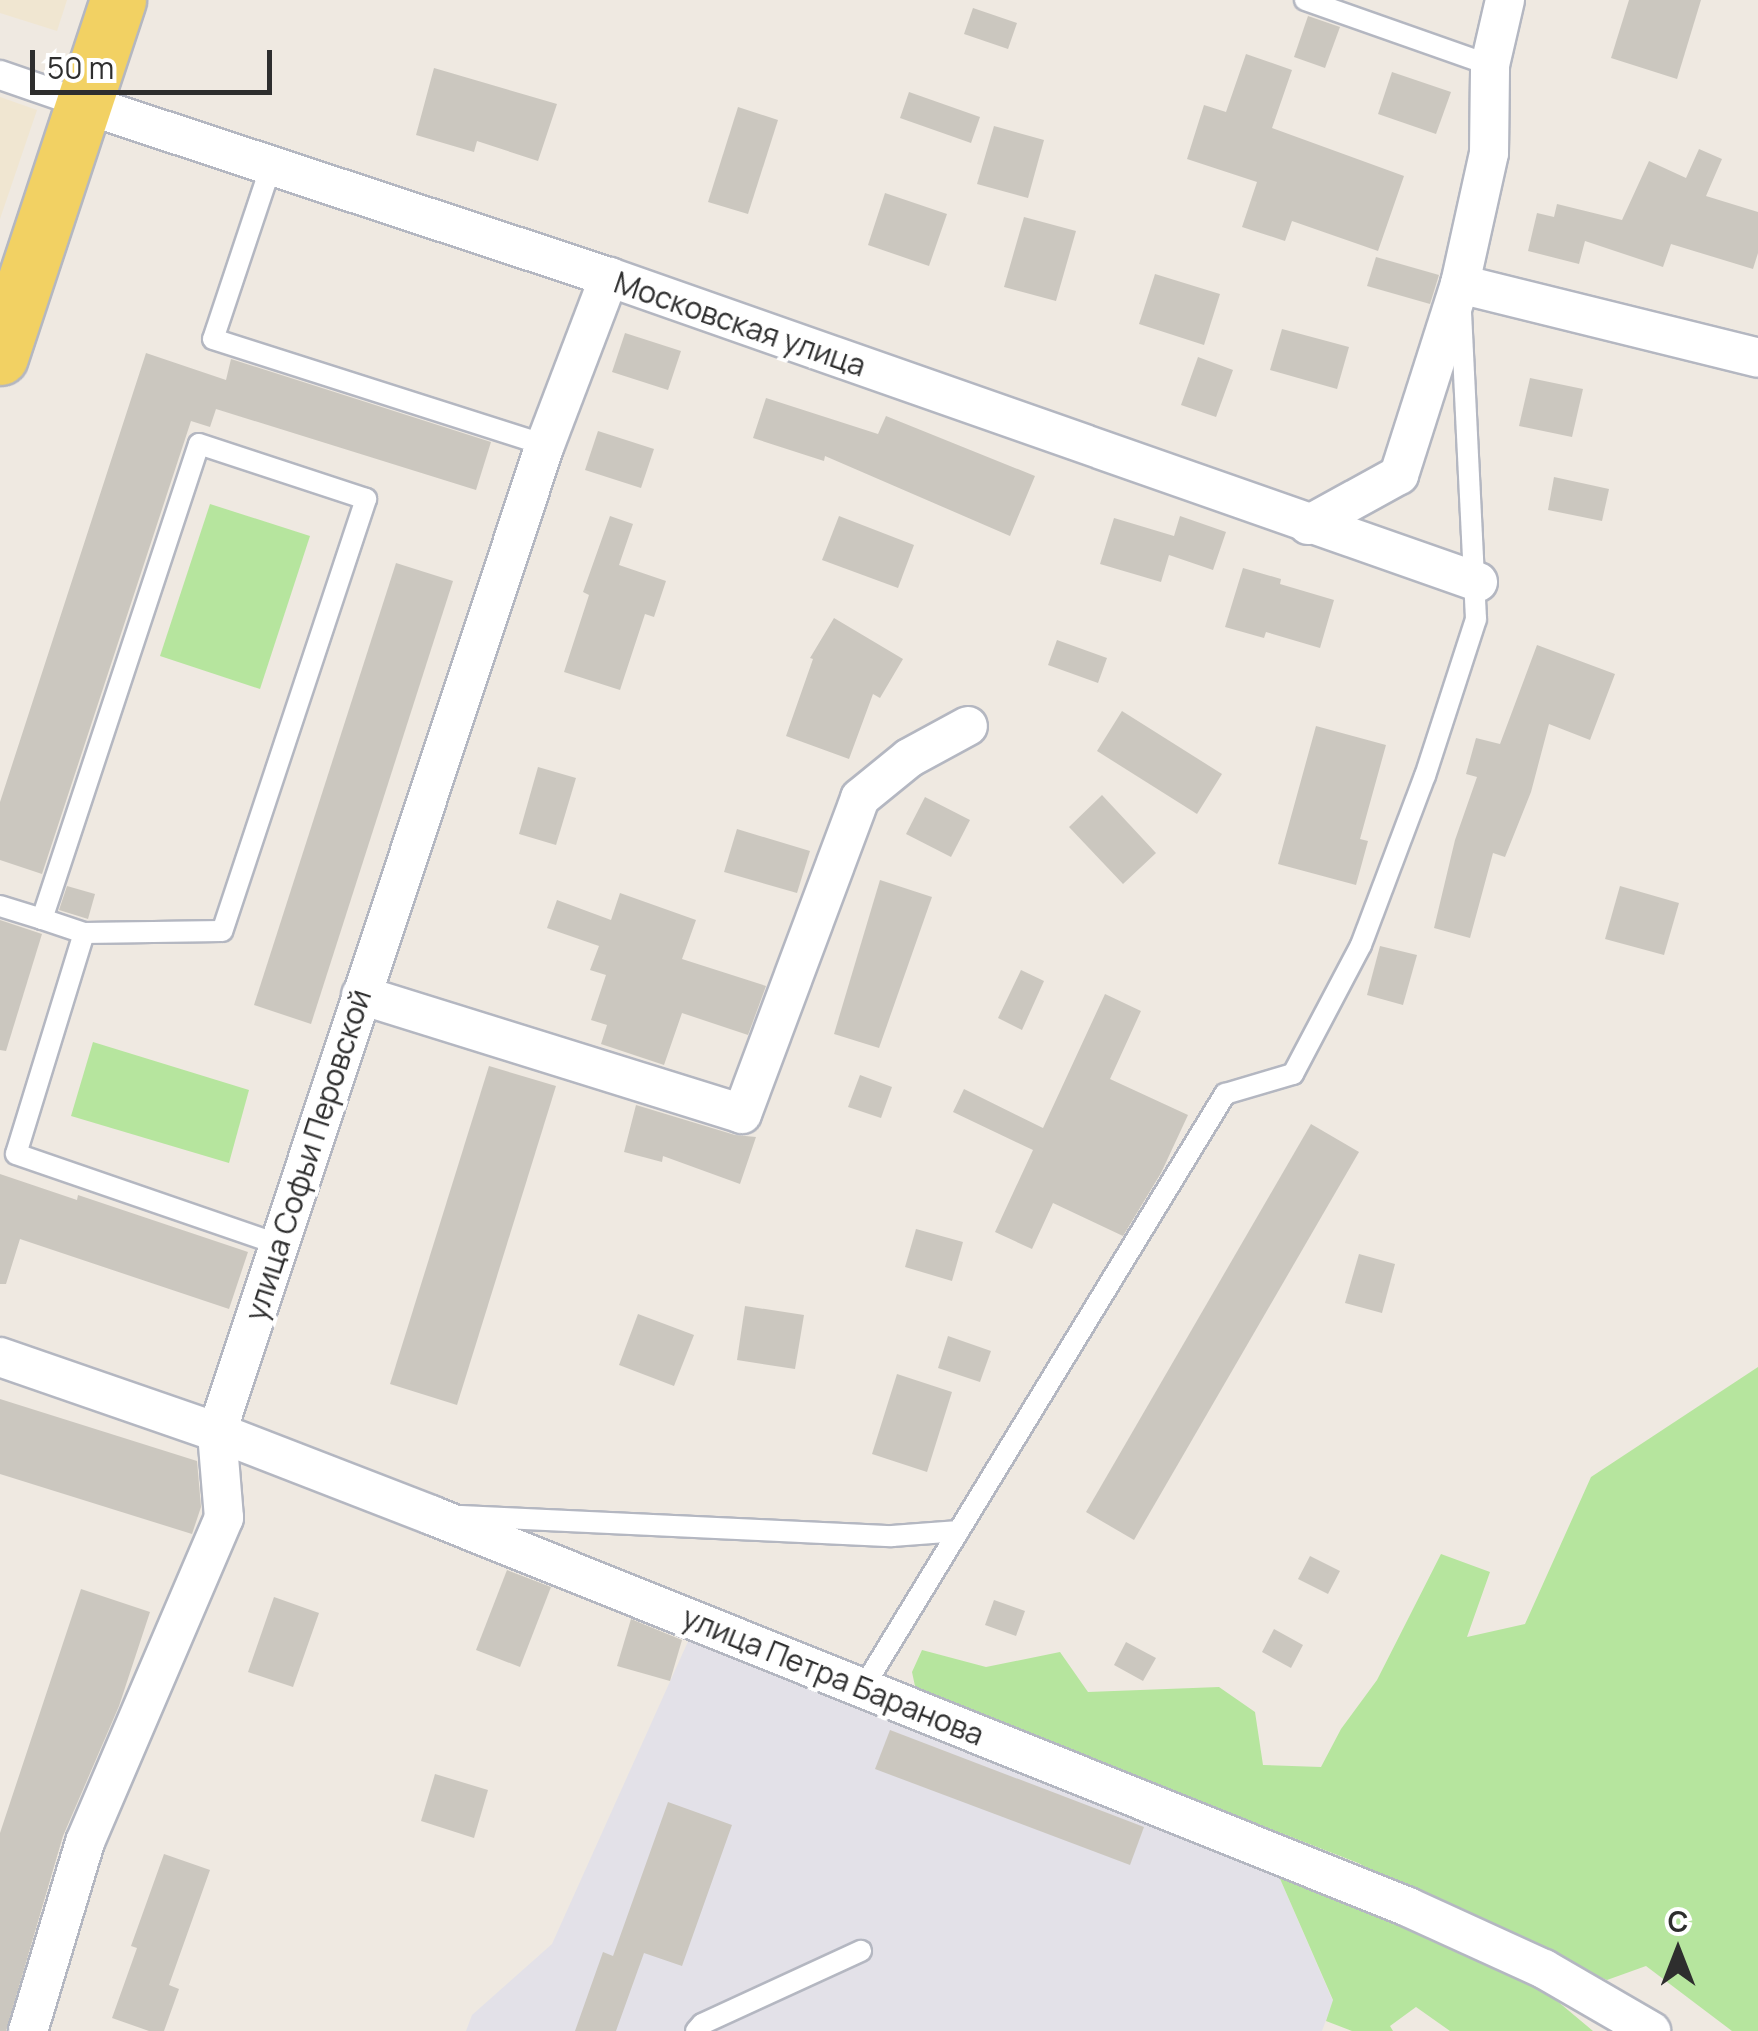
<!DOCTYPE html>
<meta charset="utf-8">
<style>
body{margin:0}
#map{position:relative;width:1758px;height:2031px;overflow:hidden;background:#efe9e1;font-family:Manrope,sans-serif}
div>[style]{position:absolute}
.industrial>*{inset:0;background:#e3e1e8}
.education>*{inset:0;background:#f0e6d1}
.green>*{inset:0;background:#b6e59e}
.building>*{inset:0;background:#cbc7bf}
.roads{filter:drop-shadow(2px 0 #b4b7c1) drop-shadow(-2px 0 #b4b7c1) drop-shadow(0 2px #b4b7c1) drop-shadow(0 -2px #b4b7c1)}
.service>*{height:20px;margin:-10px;padding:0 10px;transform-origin:10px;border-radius:10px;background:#fff}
.pedestrian>*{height:28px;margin:-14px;padding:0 14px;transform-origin:14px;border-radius:14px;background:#fff}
.minor>*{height:38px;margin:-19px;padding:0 19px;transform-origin:19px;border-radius:19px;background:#fff}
.primary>*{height:55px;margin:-27.5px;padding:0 27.5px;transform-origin:27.5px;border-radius:27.5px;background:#f2d163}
span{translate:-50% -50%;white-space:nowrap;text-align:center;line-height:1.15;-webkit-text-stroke:8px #fff;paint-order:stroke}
.street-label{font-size:30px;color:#2e2e2e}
.north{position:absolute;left:1628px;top:1901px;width:100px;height:100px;-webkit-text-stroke:8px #fff;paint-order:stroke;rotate:0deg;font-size:28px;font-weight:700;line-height:40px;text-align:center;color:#2e2e2e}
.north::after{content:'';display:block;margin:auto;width:35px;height:45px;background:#2e2e2e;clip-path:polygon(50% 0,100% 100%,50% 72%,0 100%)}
.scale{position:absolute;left:30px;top:50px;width:242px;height:45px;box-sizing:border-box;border:5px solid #2e2e2e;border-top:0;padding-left:12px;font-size:30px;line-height:35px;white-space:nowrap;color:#2e2e2e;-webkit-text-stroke:8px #fff;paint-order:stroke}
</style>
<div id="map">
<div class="industrial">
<i style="clip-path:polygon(690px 1637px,1274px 1865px,1333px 2001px,1322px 2031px,466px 2031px,472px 2015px,552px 1944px)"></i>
</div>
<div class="education">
<i style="clip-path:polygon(0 0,67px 0,57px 31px,0 13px)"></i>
<i style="clip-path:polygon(0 97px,37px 110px,0 219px)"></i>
</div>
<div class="green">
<i style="clip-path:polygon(210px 504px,310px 536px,260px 689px,160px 656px)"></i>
<i style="clip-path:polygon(93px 1042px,249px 1090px,229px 1163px,71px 1116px)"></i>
<i style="clip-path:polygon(1758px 1367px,1758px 2031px,1732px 2031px,1646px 1966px,1607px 1980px,1490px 1932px,1358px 1863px,916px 1691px,912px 1672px,922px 1650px,986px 1667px,1060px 1652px,1088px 1692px,1219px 1687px,1255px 1712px,1263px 1765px,1321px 1767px,1341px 1729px,1377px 1680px,1441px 1554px,1490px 1572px,1467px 1637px,1525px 1624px,1591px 1477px)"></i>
<i style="clip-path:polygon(1274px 1865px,1471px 1947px,1556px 2000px,1593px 2031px,1450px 2031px,1416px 2007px,1390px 2026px,1393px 2031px,1352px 2031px,1326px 2021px,1333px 2000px)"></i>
</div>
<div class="building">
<i style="clip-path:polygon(1629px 0,1701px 0,1677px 79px,1611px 58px)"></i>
<i style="clip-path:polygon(973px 8px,1017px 23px,1008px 49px,964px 34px)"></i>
<i style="clip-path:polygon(1308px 16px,1340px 27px,1325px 68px,1294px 57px)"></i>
<i style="clip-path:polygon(1246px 54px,1292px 70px,1272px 128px,1404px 176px,1378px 251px,1292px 221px,1285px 241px,1242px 227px,1257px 182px,1187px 159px,1204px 105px,1226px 112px)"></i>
<i style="clip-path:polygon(434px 68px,557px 104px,538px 161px,477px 141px,474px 152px,416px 135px)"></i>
<i style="clip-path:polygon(1392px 72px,1451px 92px,1436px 134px,1378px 114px)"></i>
<i style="clip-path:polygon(909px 92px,980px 117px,971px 143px,900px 118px)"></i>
<i style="clip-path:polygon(738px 107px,778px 120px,748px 214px,708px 202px)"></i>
<i style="clip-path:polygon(994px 126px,1044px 140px,1028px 198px,977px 184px)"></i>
<i style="clip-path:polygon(1699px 149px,1722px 159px,1706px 196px,1758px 212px,1758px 253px,1753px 269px,1671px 244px,1663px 267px,1585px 241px,1579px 264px,1528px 251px,1537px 213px,1554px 217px,1557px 204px,1622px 220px,1649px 161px,1686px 178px)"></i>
<i style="clip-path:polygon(885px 193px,947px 214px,929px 266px,868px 245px)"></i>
<i style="clip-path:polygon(1024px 217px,1076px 231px,1056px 301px,1004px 287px)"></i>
<i style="clip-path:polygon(1376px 257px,1439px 275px,1430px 304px,1367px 286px)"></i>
<i style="clip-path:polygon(1155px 274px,1220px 294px,1204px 345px,1139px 324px)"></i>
<i style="clip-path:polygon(1282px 329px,1349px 347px,1337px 389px,1270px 370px)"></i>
<i style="clip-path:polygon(625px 333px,681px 351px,668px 390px,612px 372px)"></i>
<i style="clip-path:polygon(146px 353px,226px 380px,231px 359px,491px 442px,476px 490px,216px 409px,210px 427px,191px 421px,42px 874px,0 860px,0 802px)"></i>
<i style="clip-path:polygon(1198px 357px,1233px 370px,1216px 417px,1181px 405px)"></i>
<i style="clip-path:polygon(1530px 378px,1583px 389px,1572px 437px,1519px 426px)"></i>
<i style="clip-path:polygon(766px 398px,878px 434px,886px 416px,1035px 476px,1010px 536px,825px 456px,824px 461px,753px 438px)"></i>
<i style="clip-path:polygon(598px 431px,654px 449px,641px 488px,585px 470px)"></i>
<i style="clip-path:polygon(1554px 477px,1609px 489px,1602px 521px,1548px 510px)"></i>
<i style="clip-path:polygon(610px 516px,633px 524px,619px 565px,666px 581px,654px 617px,645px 614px,620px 690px,564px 672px,589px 595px,583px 592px)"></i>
<i style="clip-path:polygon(839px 516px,914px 545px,898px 588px,822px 560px)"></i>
<i style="clip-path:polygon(1180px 516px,1226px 532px,1213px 570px,1169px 555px,1161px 582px,1100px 564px,1114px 518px,1174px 536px)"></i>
<i style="clip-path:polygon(396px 563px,453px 581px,311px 1024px,254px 1005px)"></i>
<i style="clip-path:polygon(1243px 568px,1281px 579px,1280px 584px,1334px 600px,1320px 648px,1266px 632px,1264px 638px,1225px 627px)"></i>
<i style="clip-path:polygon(834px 618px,903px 659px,880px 698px,873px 694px,849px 759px,786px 736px,813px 659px,810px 658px)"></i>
<i style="clip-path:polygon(1057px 640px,1107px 658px,1098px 683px,1048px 665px)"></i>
<i style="clip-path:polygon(1537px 645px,1615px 674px,1590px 740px,1549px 724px,1531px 792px,1505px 857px,1493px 853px,1470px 938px,1434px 928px,1455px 840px,1477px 777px,1466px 774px,1476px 738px,1500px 744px)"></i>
<i style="clip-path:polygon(1122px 711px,1222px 774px,1197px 814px,1097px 751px)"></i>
<i style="clip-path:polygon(1316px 726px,1386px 745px,1360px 839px,1368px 841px,1356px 885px,1278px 864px)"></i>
<i style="clip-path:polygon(538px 767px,576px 778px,556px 845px,519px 834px)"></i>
<i style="clip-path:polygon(1102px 795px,1156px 853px,1123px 884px,1069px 827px)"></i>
<i style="clip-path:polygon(925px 797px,970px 820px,951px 857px,906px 834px)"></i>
<i style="clip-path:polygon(737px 829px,810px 851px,797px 893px,724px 872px)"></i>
<i style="clip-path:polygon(880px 880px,932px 897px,879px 1048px,834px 1034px)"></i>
<i style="clip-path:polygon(67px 886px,95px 894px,88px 919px,59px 910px)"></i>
<i style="clip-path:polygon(1620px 886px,1679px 903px,1664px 955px,1605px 939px)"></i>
<i style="clip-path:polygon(620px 893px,696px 920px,682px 959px,766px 986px,748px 1035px,682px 1013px,664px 1065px,601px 1044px,607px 1025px,591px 1020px,606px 975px,590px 970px,599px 946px,547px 928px,557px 900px,611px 920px)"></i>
<i style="clip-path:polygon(0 920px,42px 934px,6px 1051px,0 1050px)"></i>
<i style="clip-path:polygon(1380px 946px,1417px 955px,1403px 1005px,1367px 995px)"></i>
<i style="clip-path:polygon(1021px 970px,1044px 981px,1022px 1030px,998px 1018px)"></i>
<i style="clip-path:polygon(1105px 994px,1141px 1011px,1110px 1079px,1188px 1115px,1161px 1173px,1123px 1236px,1053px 1203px,1032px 1249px,995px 1232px,1033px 1150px,953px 1112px,964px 1089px,1043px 1128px)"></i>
<i style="clip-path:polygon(489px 1066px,556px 1086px,457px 1405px,390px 1384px)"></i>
<i style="clip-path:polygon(860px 1075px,892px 1087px,881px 1118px,848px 1107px)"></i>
<i style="clip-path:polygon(636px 1105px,735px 1135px,756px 1137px,740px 1184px,663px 1156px,662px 1162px,624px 1152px)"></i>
<i style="clip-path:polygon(1311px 1124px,1359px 1152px,1134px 1540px,1086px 1512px)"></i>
<i style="clip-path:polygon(0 1174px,77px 1200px,78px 1195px,248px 1252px,229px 1309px,20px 1239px,6px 1284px,0 1284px)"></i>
<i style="clip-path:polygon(916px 1229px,963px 1242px,952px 1281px,905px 1267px)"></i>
<i style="clip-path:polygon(1359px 1254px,1395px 1264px,1382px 1313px,1345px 1303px)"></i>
<i style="clip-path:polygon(745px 1306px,804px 1315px,795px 1369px,737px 1360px)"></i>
<i style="clip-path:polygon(638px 1314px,694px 1335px,674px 1386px,619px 1365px)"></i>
<i style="clip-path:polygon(948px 1336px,991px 1351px,980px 1382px,938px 1368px)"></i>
<i style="clip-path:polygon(897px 1374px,952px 1392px,927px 1472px,872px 1454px)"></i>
<i style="clip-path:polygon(0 1399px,197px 1461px,201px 1507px,192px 1534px,0 1474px)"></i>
<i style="clip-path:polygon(1310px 1556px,1340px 1571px,1328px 1594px,1298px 1579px)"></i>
<i style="clip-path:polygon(507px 1570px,551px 1587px,520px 1667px,476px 1650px)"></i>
<i style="clip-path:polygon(81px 1589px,150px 1612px,119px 1706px,63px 1836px,6px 2031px,0 2031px,0 1833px)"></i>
<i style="clip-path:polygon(274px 1597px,319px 1613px,293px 1687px,248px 1672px)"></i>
<i style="clip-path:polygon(994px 1600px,1025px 1611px,1016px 1636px,985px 1625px)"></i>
<i style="clip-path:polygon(631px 1619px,682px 1640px,670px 1681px,617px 1666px)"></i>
<i style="clip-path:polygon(1274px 1629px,1303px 1645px,1291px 1668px,1262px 1652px)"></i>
<i style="clip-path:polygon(1126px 1642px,1156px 1658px,1143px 1681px,1114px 1665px)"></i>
<i style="clip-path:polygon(890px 1730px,1144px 1827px,1130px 1865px,875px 1769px)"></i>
<i style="clip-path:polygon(435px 1774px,488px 1790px,474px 1838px,421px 1821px)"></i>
<i style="clip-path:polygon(668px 1802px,732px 1825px,682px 1966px,644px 1953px,616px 2031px,575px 2031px,603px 1952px,613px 1956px)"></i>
<i style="clip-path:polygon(164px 1854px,210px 1870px,169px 1985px,179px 1989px,164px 2031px,149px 2031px,112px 2018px,137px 1948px,131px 1946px)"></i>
</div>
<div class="roads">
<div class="service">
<i style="left:1305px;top:0;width:196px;rotate:19.4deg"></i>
<i style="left:271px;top:166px;width:182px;rotate:108.5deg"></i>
<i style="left:213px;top:339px;width:349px;rotate:17.7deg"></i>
<i style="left:199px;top:444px;width:176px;rotate:18.2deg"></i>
<i style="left:366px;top:499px;width:455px;rotate:108.4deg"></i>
<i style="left:222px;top:931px;width:138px;rotate:179.2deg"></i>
<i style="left:84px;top:933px;width:44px;rotate:-161.6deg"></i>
<i style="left:42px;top:919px;width:500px;rotate:-71.71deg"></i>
<i style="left:0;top:906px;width:44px;rotate:17.2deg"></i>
<i style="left:84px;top:933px;width:231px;rotate:107.1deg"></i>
<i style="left:16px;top:1154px;width:276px;rotate:19deg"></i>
<i style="left:461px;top:1516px;width:431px;rotate:2.7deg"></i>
<i style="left:892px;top:1536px;width:67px;rotate:-4.3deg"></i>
<i style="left:863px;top:1688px;width:696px;rotate:-58.64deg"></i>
<i style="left:1225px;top:1094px;width:71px;rotate:-16.4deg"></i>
<i style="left:1293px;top:1074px;width:146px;rotate:-62.2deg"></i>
<i style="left:1361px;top:945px;width:181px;rotate:-69.3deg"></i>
<i style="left:1425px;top:776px;width:165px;rotate:-72deg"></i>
<i style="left:1476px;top:619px;width:308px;rotate:-92.8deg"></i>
<i style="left:696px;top:2031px;width:9px;rotate:-49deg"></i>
<i style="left:702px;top:2024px;width:175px;rotate:-24.7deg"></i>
</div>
<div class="pedestrian">
<i style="left:0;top:75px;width:89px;rotate:19deg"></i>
</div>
<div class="minor">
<i style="left:84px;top:104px;width:553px;rotate:18.24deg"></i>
<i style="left:609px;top:277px;width:921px;rotate:19.34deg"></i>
<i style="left:1460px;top:284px;width:307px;rotate:13.9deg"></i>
<i style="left:1308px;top:525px;width:104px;rotate:-28.8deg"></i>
<i style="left:1399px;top:475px;width:201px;rotate:-72.3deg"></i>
<i style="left:1460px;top:284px;width:134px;rotate:-77.5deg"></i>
<i style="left:1489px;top:153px;width:88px;rotate:-89.3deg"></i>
<i style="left:1490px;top:65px;width:67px;rotate:-77deg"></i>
<i style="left:361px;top:995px;width:399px;rotate:17.3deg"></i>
<i style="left:742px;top:1114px;width:337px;rotate:-69.5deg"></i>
<i style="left:860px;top:798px;width:63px;rotate:-39.2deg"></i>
<i style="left:909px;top:758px;width:67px;rotate:-28.5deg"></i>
<i style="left:0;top:1357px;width:230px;rotate:19.1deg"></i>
<i style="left:217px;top:1432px;width:230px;rotate:21.2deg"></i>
<i style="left:431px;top:1515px;width:1053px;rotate:21.86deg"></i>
<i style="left:1408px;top:1907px;width:149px;rotate:24.5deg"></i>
<i style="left:1544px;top:1969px;width:124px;rotate:30.1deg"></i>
<i style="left:28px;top:2031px;width:197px;rotate:-73.2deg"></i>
<i style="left:85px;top:1842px;width:353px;rotate:-66.8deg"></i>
<i style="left:224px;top:1518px;width:86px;rotate:-94.7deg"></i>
<i style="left:217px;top:1432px;width:1040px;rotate:-71.62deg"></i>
<i style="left:545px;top:445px;width:180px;rotate:-69.1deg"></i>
</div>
<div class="primary">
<i style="left:0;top:357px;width:376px;rotate:-71.7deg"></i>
</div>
</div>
<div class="street-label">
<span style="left:740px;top:324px;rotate:19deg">Московская улица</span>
<span style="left:308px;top:1155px;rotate:-72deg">улица Софьи Перовской</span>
<span style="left:833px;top:1676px;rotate:22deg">улица Петра Баранова</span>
</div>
<div class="north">С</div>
<div class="scale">50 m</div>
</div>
